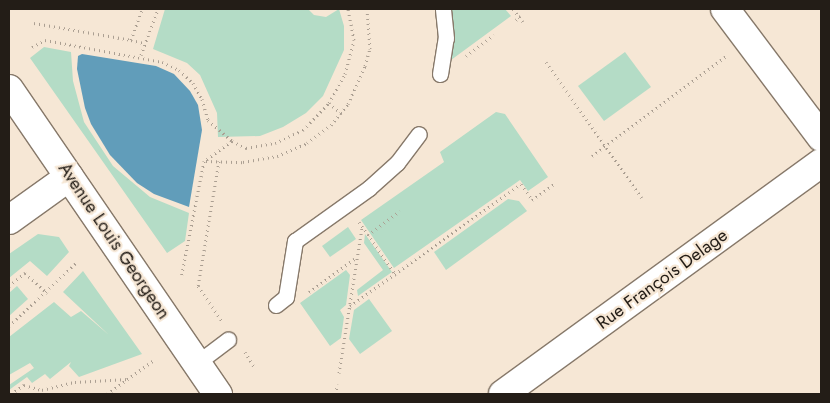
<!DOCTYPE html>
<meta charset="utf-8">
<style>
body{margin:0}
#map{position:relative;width:830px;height:403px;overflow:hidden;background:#f6e7d5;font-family:Jost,sans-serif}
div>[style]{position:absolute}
.green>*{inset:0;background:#b4dcc6}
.water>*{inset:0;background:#619dba}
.path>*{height:3px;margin-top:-1.5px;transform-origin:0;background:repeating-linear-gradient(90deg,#ab9f92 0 1px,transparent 0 5px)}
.roads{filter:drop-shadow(1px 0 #87796a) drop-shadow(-1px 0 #87796a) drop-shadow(0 1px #87796a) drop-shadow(0 -1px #87796a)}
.service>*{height:15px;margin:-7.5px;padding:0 7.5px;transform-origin:7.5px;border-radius:7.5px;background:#fff}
.minor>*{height:28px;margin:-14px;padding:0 14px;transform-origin:14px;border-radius:14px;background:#fff}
.tertiary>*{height:28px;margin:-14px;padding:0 14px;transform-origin:14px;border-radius:14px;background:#fff}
.secondary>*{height:28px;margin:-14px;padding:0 14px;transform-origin:14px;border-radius:14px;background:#fff}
span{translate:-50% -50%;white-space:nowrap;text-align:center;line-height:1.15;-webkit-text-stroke:4.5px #f6e7d5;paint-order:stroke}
.street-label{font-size:18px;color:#231d17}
.frame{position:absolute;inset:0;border:10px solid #231d17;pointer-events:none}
</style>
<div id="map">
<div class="green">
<i style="clip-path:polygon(165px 9px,308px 9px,314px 15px,326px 17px,339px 9px,344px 26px,344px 50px,323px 96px,306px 113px,283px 127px,260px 136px,218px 137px,217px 113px,200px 75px,187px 63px,153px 49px)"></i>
<i style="clip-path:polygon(450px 9px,505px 9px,511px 16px,451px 60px,453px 35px)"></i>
<i style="clip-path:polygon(44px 47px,71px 52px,73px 81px,84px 122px,113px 166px,150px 197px,189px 213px,185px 241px,167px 253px,30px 58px)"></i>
<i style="clip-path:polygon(625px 52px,651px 87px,604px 121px,578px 86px)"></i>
<i style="clip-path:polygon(496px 112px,505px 114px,548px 177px,528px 191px,520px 180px,394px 268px,361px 220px,444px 162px,440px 152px)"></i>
<i style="clip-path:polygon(508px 199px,519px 201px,527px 211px,446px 270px,434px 252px)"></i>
<i style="clip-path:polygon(348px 227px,356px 239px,330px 257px,322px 246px)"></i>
<i style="clip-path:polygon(38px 234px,59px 237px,69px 252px,47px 276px,30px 261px,9px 278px,9px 254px)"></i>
<i style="clip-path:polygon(365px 234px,392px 272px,358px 296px,357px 290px,383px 270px,364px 243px)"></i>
<i style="clip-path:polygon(346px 270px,350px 275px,346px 305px,340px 310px,344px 317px,341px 338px,330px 346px,300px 303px)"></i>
<i style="clip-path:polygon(83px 271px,142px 354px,79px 377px,69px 366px,71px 362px,50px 379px,45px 374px,32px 383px,27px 377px,9px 390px,9px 385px,34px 368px,30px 363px,9px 375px,9px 337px,54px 302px,71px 317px,81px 311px,109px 335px,63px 292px)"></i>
<i style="clip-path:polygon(17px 286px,28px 299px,9px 316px,9px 293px)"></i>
<i style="clip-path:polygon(369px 299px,392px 331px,360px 354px,349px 339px,354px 310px)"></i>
</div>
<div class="water">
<i style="clip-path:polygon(82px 54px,156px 66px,174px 74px,190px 91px,198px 105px,202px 130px,189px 207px,154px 194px,137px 183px,110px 155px,91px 124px,85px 108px,77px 69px,78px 56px)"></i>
</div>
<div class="path">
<i style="left:513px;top:9px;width:16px;rotate:52deg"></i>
<i style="left:516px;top:20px;width:9px;rotate:-41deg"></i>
<i style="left:34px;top:23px;width:98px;rotate:9.9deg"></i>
<i style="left:131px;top:40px;width:33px;rotate:-70deg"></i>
<i style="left:131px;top:40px;width:13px;rotate:13deg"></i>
<i style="left:32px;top:47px;width:15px;rotate:-28deg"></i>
<i style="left:45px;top:40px;width:119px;rotate:10.6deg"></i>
<i style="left:162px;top:62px;width:19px;rotate:25deg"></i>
<i style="left:179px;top:70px;width:19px;rotate:43deg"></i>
<i style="left:193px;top:83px;width:18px;rotate:61deg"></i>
<i style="left:202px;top:99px;width:22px;rotate:74deg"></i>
<i style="left:208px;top:120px;width:32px;rotate:41deg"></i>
<i style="left:232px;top:141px;width:34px;rotate:144deg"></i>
<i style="left:204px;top:161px;width:119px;rotate:101.1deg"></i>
<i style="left:141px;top:55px;width:49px;rotate:-69.7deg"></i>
<i style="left:466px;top:56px;width:35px;rotate:-37deg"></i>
<i style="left:546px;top:62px;width:166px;rotate:54.8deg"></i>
<i style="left:329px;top:103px;width:17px;rotate:40deg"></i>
<i style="left:232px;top:141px;width:16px;rotate:27deg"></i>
<i style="left:246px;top:148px;width:29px;rotate:-10deg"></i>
<i style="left:275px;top:143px;width:31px;rotate:-25deg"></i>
<i style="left:303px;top:130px;width:37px;rotate:-46deg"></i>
<i style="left:329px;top:103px;width:33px;rotate:-61deg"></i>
<i style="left:345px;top:74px;width:35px;rotate:-75deg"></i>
<i style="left:354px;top:40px;width:32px;rotate:-101deg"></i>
<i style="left:592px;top:156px;width:167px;rotate:-36.7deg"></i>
<i style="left:206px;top:161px;width:37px;rotate:2deg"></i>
<i style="left:243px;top:162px;width:35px;rotate:-10deg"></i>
<i style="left:277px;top:156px;width:33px;rotate:-23deg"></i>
<i style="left:307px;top:143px;width:30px;rotate:-37deg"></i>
<i style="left:331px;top:125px;width:27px;rotate:-51deg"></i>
<i style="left:348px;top:104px;width:42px;rotate:-65.9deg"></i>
<i style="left:365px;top:66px;width:18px;rotate:-74deg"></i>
<i style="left:370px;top:49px;width:40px;rotate:-94.3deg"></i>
<i style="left:219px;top:161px;width:127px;rotate:99.5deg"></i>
<i style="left:198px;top:286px;width:42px;rotate:55.6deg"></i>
<i style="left:359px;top:222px;width:65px;rotate:55.1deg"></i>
<i style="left:368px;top:235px;width:40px;rotate:-37deg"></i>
<i style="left:9px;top:286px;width:21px;rotate:-39deg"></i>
<i style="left:25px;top:273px;width:30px;rotate:42deg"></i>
<i style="left:309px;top:292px;width:59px;rotate:-36.1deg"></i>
<i style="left:350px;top:306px;width:210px;rotate:-35.5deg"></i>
<i style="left:521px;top:184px;width:19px;rotate:55deg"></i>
<i style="left:532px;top:200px;width:27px;rotate:-36deg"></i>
<i style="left:9px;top:326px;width:93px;rotate:-43.3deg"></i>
<i style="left:245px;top:352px;width:19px;rotate:58deg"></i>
<i style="left:339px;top:373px;width:148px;rotate:-81deg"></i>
<i style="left:11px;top:394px;width:16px;rotate:-35deg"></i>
<i style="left:24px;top:385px;width:19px;rotate:16deg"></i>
<i style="left:42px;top:390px;width:34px;rotate:-14deg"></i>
<i style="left:75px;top:382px;width:53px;rotate:-3.2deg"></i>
<i style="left:107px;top:394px;width:58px;rotate:-35.9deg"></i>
<i style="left:336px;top:394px;width:10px;rotate:-84deg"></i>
</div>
<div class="roads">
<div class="service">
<i style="left:440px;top:74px;width:36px;rotate:-81deg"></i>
<i style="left:446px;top:38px;width:29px;rotate:-96deg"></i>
<i style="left:276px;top:305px;width:13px;rotate:-39deg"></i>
<i style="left:286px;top:297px;width:57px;rotate:-80.9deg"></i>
<i style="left:295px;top:241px;width:91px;rotate:-35.6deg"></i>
<i style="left:369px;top:188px;width:38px;rotate:-42deg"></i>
<i style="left:397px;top:163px;width:36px;rotate:-53deg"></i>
<i style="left:197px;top:363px;width:39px;rotate:-37deg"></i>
</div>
<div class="minor">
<i style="left:725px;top:9px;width:160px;rotate:53.1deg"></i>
<i style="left:503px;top:394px;width:393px;rotate:-36deg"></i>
</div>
<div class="tertiary">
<i style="left:9px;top:220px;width:74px;rotate:-35.6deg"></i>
</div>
<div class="secondary">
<i style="left:9px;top:89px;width:370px;rotate:55.6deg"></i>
</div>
</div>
<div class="street-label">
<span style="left:114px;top:241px;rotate:56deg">Avenue Louis Georgeon</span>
<span style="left:662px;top:279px;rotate:-36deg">Rue François Delage</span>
</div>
<div class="frame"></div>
</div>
